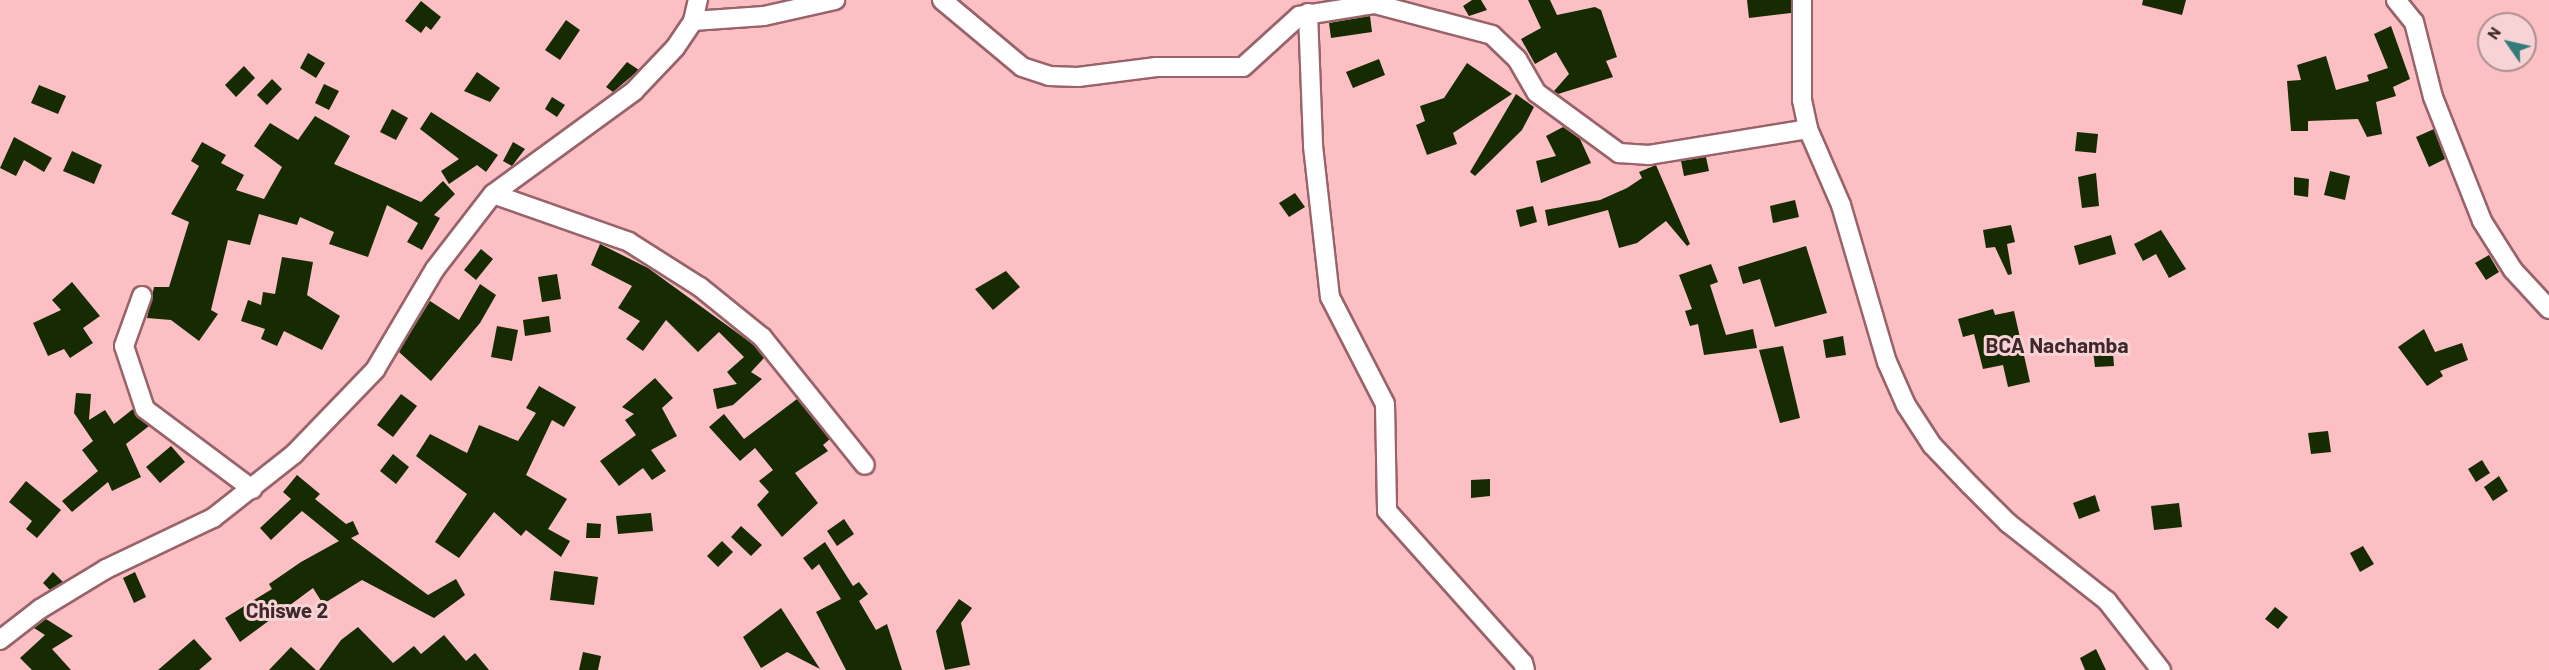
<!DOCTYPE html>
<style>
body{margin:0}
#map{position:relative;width:2549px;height:670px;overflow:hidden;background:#fbbfc4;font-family:Barlow,sans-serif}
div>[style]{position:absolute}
.building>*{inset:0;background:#162b02}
.roads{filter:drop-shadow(2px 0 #986369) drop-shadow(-2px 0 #986369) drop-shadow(0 2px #986369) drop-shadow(0 -2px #986369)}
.street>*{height:18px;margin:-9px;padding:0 9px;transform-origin:9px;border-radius:9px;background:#fff}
span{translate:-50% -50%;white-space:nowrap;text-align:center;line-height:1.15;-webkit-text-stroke:6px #f8d3d6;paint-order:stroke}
.quarter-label{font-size:21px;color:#3f282a;font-weight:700}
.north{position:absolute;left:2477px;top:12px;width:60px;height:60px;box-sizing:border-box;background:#f8d3d6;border:2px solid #ae8f91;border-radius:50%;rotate:304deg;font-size:16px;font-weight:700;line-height:24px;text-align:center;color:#3f282a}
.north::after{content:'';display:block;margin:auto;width:21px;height:27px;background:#337b79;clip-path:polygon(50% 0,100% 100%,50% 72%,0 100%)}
</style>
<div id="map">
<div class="building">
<i style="clip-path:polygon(1472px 0,1481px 0,1487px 10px,1469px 16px,1463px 6px)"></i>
<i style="clip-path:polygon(1528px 0,1550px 0,1557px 15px,1595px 7px,1601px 10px,1617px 57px,1606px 61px,1613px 77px,1558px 94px,1554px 91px,1569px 74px,1556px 52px,1535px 64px,1521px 39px,1541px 28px)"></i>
<i style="clip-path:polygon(1747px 0,1791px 0,1791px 13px,1749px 18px)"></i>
<i style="clip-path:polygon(2143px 0,2186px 0,2182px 15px,2142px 5px)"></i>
<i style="clip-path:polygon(421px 1px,441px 17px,431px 30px,426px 26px,421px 33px,405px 21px)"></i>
<i style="clip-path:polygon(1370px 16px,1372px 32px,1331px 38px,1329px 23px)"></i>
<i style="clip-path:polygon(566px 20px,580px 30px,560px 60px,545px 50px)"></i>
<i style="clip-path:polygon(2391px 26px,2410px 79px,2393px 87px,2396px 96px,2376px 102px,2382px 134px,2367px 137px,2358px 119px,2308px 121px,2308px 131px,2291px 131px,2287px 81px,2301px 80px,2297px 65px,2326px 56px,2336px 90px,2369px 81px,2367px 75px,2388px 68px,2374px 34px)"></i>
<i style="clip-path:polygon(308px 53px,325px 63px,316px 78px,300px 68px)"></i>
<i style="clip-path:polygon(1379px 59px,1385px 75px,1353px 88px,1346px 72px)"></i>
<i style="clip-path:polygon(627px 62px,639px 70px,613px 92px,606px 87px)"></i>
<i style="clip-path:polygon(1467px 63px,1512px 94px,1453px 133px,1457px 144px,1427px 155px,1416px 125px,1425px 121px,1420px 106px,1444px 98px)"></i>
<i style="clip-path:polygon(244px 66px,255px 78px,236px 97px,225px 85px)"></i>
<i style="clip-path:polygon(477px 72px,500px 88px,490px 102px,464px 91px)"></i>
<i style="clip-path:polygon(272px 79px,282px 89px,267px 105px,257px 95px)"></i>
<i style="clip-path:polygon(324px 84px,339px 91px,329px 110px,315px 103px)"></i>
<i style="clip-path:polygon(39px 85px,66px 96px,58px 114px,31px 103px)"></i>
<i style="clip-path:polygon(1516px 94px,1534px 107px,1522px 130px,1475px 176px,1470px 172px)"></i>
<i style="clip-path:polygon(552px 97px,565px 105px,557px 117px,545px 109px)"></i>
<i style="clip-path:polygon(392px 109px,408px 118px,396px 140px,380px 132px)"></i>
<i style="clip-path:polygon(431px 112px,498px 155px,486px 172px,477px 165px,449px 184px,441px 171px,459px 159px,420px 129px)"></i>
<i style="clip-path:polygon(315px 116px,350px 136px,334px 164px,421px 202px,443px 181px,455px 194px,434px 215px,440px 218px,422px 250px,407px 242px,418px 223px,387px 205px,368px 257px,329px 244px,334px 232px,300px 217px,297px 225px,259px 214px,250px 245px,228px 240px,211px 310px,218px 314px,199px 341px,171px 320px,147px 318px,154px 287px,169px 287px,189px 222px,171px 214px,199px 166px,191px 161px,202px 142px,226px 155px,221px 163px,244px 175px,236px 190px,264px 199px,282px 167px,254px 146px,270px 123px,298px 140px)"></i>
<i style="clip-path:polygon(1563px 127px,1580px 139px,1591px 163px,1541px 183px,1536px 161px,1556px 156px,1546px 136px)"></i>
<i style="clip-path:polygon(2434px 129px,2445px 159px,2429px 167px,2416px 137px)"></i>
<i style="clip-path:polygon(2077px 132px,2098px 134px,2096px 153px,2075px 151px)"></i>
<i style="clip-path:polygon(14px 137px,52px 158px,44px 172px,24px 160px,16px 176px,0 168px)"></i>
<i style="clip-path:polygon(513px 142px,525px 149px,512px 166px,503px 161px)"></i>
<i style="clip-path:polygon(72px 151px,102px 165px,94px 184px,63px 171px)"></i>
<i style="clip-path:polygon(1706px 157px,1709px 171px,1684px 176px,1681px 161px)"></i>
<i style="clip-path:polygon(1656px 165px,1690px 244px,1687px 246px,1666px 221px,1637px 243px,1619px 248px,1608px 210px,1548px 226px,1545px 210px,1600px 200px,1627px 188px,1642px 178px,1639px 172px)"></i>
<i style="clip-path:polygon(2330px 171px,2350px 176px,2345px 200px,2324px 195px)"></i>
<i style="clip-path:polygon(2096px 173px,2099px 206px,2082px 208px,2078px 177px)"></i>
<i style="clip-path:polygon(2294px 177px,2309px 179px,2308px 197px,2294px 195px)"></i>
<i style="clip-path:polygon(1295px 193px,1305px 207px,1289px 217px,1279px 203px)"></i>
<i style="clip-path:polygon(1795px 200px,1799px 217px,1773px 223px,1770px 206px)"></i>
<i style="clip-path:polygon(1533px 206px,1537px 222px,1520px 227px,1516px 210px)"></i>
<i style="clip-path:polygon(2011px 225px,2015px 242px,2007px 244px,2012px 274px,2008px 275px,1995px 247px,1986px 248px,1983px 230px)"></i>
<i style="clip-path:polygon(2161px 230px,2186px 269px,2169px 278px,2156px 254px,2143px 261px,2134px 244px)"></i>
<i style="clip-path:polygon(2111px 235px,2116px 254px,2079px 265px,2074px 246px)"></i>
<i style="clip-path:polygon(600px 244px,648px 268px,754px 345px,764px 358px,751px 372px,762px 379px,733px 405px,717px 409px,713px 389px,737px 384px,727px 372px,744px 357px,719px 332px,698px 352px,666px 320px,643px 351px,626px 339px,640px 321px,618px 308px,632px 286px,591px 265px)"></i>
<i style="clip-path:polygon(1806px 246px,1827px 313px,1775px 327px,1760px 279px,1743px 284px,1738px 267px)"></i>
<i style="clip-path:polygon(481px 249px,493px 259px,476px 280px,464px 270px)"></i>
<i style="clip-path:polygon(2489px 255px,2499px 272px,2486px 280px,2475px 263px)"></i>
<i style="clip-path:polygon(282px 257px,313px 262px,307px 295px,340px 316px,322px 350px,284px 331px,277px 346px,261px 339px,265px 329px,241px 321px,248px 300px,261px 305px,263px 292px,275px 294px)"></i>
<i style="clip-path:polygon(1711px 264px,1718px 282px,1710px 285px,1726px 335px,1753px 329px,1757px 348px,1704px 355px,1698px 324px,1690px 326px,1685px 311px,1692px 309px,1679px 275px)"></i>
<i style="clip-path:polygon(1006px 271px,1020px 287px,993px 310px,975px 289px)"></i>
<i style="clip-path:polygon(557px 274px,561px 299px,542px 302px,538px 277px)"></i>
<i style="clip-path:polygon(72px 282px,100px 316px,83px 328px,93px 343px,70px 358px,64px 349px,48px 356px,33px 323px,61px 310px,52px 300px)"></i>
<i style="clip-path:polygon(480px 284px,496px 295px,480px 323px,431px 381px,399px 352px,402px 346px,430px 301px,459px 320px)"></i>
<i style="clip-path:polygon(1993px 309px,1995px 315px,2014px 311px,2030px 382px,2008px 387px,2003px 365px,1983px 369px,1974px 334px,1963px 337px,1958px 319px)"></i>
<i style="clip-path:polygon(549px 316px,551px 332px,525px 336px,523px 320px)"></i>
<i style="clip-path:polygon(497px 326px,518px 330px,512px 361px,491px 357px)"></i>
<i style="clip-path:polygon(2424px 329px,2435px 352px,2462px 343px,2468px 360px,2440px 371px,2443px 376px,2427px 386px,2398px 347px)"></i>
<i style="clip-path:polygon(1843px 336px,1846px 355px,1826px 358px,1823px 340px)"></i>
<i style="clip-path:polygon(2112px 340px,2114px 366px,2095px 367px,2092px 342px)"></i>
<i style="clip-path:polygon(1783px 346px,1800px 418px,1780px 423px,1759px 350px)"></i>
<i style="clip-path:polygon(655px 378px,673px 398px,662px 408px,677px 436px,651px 450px,666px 471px,652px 480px,643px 468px,619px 486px,600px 461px,636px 435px,625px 420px,634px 414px,622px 407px)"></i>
<i style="clip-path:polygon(539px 386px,576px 407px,564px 427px,552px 420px,526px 475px,567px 499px,548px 529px,570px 541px,561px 557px,526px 530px,521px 536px,494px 512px,459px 558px,435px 542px,467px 494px,416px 456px,430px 434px,467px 453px,479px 425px,518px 441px,536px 413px,526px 408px)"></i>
<i style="clip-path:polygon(76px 393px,91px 394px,89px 420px,105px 410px,114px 424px,133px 409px,149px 426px,126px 444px,141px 477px,112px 491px,108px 482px,72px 512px,62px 501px,98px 471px,82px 450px,93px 441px,74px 413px)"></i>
<i style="clip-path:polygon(401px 394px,417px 406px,393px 437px,377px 425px)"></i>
<i style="clip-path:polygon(797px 399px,830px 439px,823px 445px,828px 451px,795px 473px,818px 503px,782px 537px,757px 505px,769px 492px,759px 481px,773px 470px,755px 448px,740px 461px,709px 427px,724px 414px,744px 439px)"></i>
<i style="clip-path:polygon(2328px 431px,2331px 452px,2311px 454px,2308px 433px)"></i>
<i style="clip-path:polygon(171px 446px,185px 462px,160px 483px,146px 467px)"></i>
<i style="clip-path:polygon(393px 454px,409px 467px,396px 484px,380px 471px)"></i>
<i style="clip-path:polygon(2482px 460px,2490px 473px,2476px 482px,2468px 469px)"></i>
<i style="clip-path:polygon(297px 475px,320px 494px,315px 499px,346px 524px,353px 521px,359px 534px,351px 538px,428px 595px,456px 579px,465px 595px,434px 618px,362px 580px,323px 604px,313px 588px,240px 642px,225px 618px,272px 589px,269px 584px,301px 562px,339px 541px,302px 511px,271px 540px,260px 528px,291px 499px,283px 492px)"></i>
<i style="clip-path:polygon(2499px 476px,2508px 491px,2493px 501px,2484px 487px)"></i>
<i style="clip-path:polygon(1490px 479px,1490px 496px,1471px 498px,1471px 480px)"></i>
<i style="clip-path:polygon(26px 481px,61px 510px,37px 538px,26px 529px,32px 521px,9px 502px)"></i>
<i style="clip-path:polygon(2095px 495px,2100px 511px,2079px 519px,2073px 503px)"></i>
<i style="clip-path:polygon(2179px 503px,2182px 527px,2154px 530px,2151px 506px)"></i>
<i style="clip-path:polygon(651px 513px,653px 531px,618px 534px,616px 516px)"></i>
<i style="clip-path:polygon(844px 519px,854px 534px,837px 546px,827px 531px)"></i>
<i style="clip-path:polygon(587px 523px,601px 524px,600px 538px,586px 538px)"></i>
<i style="clip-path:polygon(741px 526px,762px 545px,751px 556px,731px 537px)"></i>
<i style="clip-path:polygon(722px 541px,733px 552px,718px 567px,707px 556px)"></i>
<i style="clip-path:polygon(825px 542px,853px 586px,859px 582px,868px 594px,859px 601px,876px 630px,887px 624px,902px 670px,846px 670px,816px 612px,841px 599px,819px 564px,812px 570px,803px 558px)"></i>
<i style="clip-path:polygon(2363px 546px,2374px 564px,2360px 572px,2350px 553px)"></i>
<i style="clip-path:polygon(554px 571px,598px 577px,594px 605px,550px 600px)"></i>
<i style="clip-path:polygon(53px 572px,63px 582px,50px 590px,43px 583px)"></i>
<i style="clip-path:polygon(135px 572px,146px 597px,134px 603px,123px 578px)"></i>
<i style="clip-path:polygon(959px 599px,972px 608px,961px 623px,970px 665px,945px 670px,936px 631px)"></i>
<i style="clip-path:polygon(2275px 607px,2288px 617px,2278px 629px,2265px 619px)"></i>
<i style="clip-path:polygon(781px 608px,820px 669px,787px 652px,761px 668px,743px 637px)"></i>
<i style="clip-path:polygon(46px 619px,73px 636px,52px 649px,71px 670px,32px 670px,20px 658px,45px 635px,34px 628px)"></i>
<i style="clip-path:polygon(358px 627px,393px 663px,414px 646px,421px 654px,444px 635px,466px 661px,475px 653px,489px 670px,319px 670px,341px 640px)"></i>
<i style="clip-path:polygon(194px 639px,212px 659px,199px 670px,158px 670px)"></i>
<i style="clip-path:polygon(291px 647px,316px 670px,269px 670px)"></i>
<i style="clip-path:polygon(2096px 649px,2106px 670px,2085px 670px,2080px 658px)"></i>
<i style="clip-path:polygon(583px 652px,601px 656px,598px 670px,579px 670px)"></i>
</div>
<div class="roads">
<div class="street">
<i style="left:942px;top:0;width:104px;rotate:39.9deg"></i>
<i style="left:1022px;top:67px;width:28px;rotate:18deg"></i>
<i style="left:1049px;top:76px;width:29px;rotate:2deg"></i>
<i style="left:1078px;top:77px;width:79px;rotate:-7.3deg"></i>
<i style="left:1156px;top:67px;width:87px"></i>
<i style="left:1243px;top:67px;width:76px;rotate:-42.3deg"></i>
<i style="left:1299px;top:16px;width:77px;rotate:-9deg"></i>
<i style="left:1375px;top:4px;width:121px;rotate:14.8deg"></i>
<i style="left:1492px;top:35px;width:35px;rotate:44deg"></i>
<i style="left:1517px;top:59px;width:39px;rotate:60deg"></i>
<i style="left:1537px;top:93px;width:102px;rotate:36.2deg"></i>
<i style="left:1619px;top:153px;width:30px;rotate:4deg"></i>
<i style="left:1649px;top:155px;width:161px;rotate:-9.3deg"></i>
<i style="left:1802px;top:0;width:100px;rotate:90deg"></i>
<i style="left:1802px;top:100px;width:30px;rotate:78deg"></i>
<i style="left:1808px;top:129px;width:83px;rotate:66.5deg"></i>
<i style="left:1841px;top:205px;width:164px;rotate:73.7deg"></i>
<i style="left:1887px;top:362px;width:47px;rotate:66.2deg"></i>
<i style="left:1906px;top:405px;width:48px;rotate:57deg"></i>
<i style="left:1932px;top:445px;width:55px;rotate:46.5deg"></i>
<i style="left:1970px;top:485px;width:54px;rotate:45deg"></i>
<i style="left:2008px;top:523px;width:126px;rotate:38.2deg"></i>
<i style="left:2107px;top:601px;width:88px;rotate:52deg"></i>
<i style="left:2396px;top:0;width:28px;rotate:51deg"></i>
<i style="left:2414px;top:22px;width:77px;rotate:75.8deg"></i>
<i style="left:2433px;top:97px;width:133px;rotate:68.4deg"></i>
<i style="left:2482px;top:221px;width:58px;rotate:57.7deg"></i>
<i style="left:2513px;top:270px;width:53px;rotate:47.3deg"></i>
<i style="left:1308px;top:13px;width:133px;rotate:87.8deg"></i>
<i style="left:1313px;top:146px;width:152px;rotate:83.6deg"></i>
<i style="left:1330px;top:297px;width:120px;rotate:62.8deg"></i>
<i style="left:1385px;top:404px;width:107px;rotate:88.9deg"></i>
<i style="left:1387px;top:511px;width:204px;rotate:48.2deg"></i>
<i style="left:1523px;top:663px;width:7px;rotate:74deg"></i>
<i style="left:693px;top:21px;width:22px;rotate:-77deg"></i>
<i style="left:493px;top:194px;width:144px;rotate:19.4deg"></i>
<i style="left:629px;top:242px;width:84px;rotate:32.4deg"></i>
<i style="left:700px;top:287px;width:80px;rotate:38.9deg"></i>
<i style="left:762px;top:337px;width:164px;rotate:51.2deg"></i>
<i style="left:142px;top:296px;width:53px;rotate:109.8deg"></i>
<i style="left:124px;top:346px;width:66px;rotate:71.6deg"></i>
<i style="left:145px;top:409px;width:134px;rotate:36.8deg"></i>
<i style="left:0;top:640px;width:51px;rotate:-37.8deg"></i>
<i style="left:40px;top:609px;width:77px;rotate:-31.2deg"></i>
<i style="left:106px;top:569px;width:119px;rotate:-25.5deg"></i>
<i style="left:213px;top:518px;width:103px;rotate:-38.3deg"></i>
<i style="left:294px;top:454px;width:117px;rotate:-46deg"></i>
<i style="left:375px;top:370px;width:117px;rotate:-59.3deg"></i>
<i style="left:435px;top:269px;width:95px;rotate:-52.3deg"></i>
<i style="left:493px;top:194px;width:175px;rotate:-36.1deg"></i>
<i style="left:634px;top:91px;width:59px;rotate:-46.4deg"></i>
<i style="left:675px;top:48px;width:32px;rotate:-56deg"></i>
<i style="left:693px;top:21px;width:71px;rotate:-4deg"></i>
<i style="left:764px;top:16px;width:73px;rotate:-12.7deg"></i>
</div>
</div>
<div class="quarter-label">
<span style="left:2057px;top:345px">BCA Nachamba</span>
<span style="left:287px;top:610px">Chiswe 2</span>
</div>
<div class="north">N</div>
</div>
